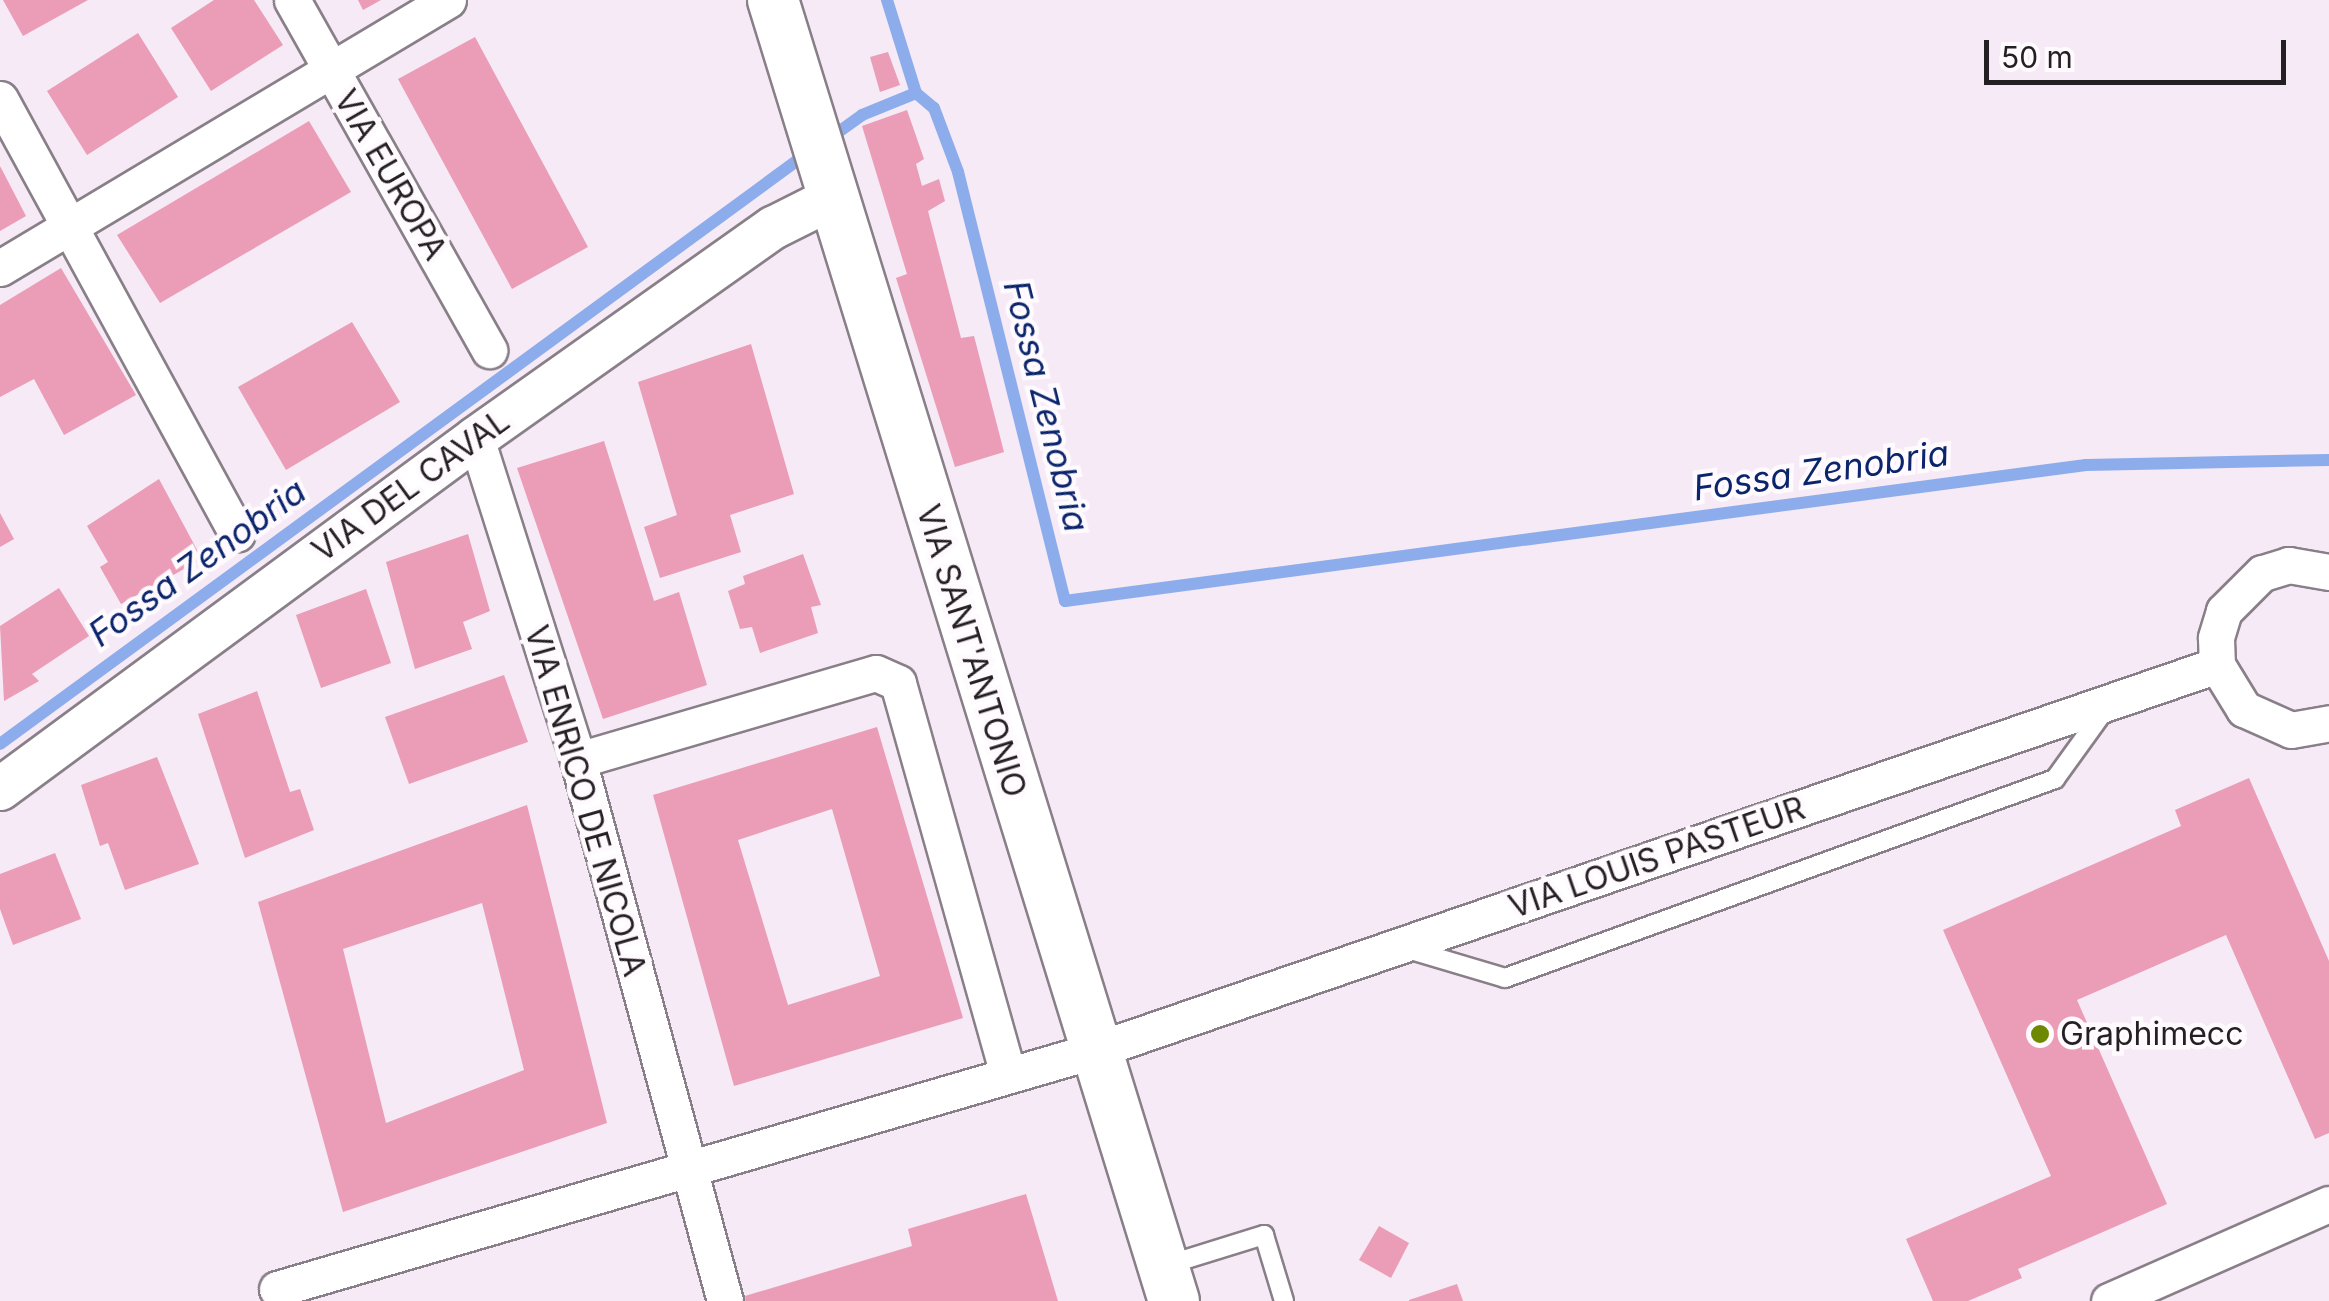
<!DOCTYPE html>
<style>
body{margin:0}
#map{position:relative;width:2329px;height:1301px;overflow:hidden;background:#f5eaf5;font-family:Inter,sans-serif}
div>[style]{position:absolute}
.stream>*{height:12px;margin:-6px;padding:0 6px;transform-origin:6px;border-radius:6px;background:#8daceb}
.building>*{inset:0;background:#eb9cb6}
.roads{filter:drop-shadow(2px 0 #897f88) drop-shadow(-2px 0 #897f88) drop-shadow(0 2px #897f88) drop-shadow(0 -2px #897f88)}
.service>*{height:18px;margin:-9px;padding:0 9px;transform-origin:9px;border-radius:9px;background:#fff}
.minor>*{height:35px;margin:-17.5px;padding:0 17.5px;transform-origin:17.5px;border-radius:17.5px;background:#fff}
.tertiary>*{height:42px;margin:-21px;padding:0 21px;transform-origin:21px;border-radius:21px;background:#fff}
.secondary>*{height:50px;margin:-25px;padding:0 25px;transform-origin:25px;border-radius:25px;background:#fff}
.dots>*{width:28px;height:28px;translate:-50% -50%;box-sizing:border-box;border:5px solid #fefafe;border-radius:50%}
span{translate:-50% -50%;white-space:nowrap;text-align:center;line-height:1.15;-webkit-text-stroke:9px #fefafe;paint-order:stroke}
.street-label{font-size:32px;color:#231f23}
.poi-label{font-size:32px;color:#231f23}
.left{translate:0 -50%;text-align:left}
.water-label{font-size:35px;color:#0b256d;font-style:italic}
.scale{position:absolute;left:1984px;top:40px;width:302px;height:45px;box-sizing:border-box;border:5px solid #231f23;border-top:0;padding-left:12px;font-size:30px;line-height:35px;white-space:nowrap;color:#231f23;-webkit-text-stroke:8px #fefafe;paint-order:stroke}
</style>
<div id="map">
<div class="stream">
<i style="left:887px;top:0;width:97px;rotate:72.7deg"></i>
<i style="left:826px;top:141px;width:44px;rotate:-35.8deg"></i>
<i style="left:862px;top:115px;width:58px;rotate:-22.2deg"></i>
<i style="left:916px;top:93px;width:23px;rotate:40deg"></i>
<i style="left:934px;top:108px;width:68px;rotate:69.4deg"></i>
<i style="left:958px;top:172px;width:442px;rotate:76deg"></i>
<i style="left:1065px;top:601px;width:1030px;rotate:-7.59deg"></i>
<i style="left:2086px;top:465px;width:243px;rotate:-1.2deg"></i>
<i style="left:0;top:744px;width:1002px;rotate:-36.2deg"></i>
</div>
<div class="building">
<i style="clip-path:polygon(3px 0,88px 0,23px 36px)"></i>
<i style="clip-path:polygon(214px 0,254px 0,283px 45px,211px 91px,171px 28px)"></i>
<i style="clip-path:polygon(358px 0,381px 0,363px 10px)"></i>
<i style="clip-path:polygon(138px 33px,178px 97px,87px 155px,47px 91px)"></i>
<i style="clip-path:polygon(475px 37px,588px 247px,512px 289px,398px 79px)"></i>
<i style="clip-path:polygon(888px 52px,900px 85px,880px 92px,870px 57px)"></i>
<i style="clip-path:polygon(907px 110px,924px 159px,916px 164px,922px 186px,939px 179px,945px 201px,928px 211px,961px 338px,974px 336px,1004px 452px,955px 467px,896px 278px,907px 274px,862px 126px)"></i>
<i style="clip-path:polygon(309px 121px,351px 192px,160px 303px,117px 235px)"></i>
<i style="clip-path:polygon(0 166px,26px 216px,0 231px)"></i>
<i style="clip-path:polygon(61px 268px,136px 395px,64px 435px,34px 379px,0 397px,0 305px)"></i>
<i style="clip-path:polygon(352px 322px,400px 402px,286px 470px,238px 387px)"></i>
<i style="clip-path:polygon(751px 344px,794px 494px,730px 515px,741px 552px,660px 578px,644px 527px,677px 515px,638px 382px)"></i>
<i style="clip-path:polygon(604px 441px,654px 601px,679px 592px,707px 685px,603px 719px,517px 468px)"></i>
<i style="clip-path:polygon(159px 479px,202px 559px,121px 604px,100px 567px,108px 562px,87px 526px)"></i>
<i style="clip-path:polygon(0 513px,14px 539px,0 547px)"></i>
<i style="clip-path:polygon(468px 534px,490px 611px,463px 622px,472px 649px,415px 669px,386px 562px)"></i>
<i style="clip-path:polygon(803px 554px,821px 605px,811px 607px,818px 633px,760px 653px,752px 627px,740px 629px,728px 591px,745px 584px,743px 576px)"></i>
<i style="clip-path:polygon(59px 588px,89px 636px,32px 674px,39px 681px,4px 701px,0 626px)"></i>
<i style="clip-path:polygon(366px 589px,391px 663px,321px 688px,296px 615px)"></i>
<i style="clip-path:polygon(504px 675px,528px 742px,409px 784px,385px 717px)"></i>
<i style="clip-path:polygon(257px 691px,290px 792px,300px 789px,314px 830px,245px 858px,198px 714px)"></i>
<i style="clip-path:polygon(evenodd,877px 727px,963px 1018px,734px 1086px,653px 795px,877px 727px,832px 809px,880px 976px,788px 1005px,738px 840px,832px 809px)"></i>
<i style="clip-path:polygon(157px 757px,199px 864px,125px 890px,108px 843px,100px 846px,81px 785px)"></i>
<i style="clip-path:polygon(2249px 778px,2329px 961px,2329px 1133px,2315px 1139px,2226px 935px,2077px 1000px,2167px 1204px,2018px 1269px,2022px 1278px,1968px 1301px,1933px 1301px,1906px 1239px,2051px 1176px,1943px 930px,2181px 826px,2175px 810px)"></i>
<i style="clip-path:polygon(evenodd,527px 805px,607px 1123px,343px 1212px,258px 902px,527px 805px,482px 903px,524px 1070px,386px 1123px,343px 949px,482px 903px)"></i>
<i style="clip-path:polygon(55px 853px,81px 919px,13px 945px,0 909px,0 874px)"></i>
<i style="clip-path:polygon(1026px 1194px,1058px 1301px,746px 1301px,745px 1296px,912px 1246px,908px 1229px)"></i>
<i style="clip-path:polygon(1379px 1226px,1409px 1243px,1391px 1278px,1359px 1260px)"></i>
<i style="clip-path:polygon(1457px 1284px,1463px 1301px,1409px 1301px,1409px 1300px)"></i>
</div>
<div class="roads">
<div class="service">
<i style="left:1404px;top:948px;width:105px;rotate:16.5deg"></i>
<i style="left:1505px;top:978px;width:585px;rotate:-19.89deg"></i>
<i style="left:2055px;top:779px;width:89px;rotate:-54.2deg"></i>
<i style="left:1164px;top:1266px;width:105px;rotate:-17.2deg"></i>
<i style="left:1264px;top:1235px;width:69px;rotate:73.1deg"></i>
</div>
<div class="minor">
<i style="left:292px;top:0;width:402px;rotate:60.6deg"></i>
<i style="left:0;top:99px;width:495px;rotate:61.4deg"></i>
<i style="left:0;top:268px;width:522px;rotate:-30.89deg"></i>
<i style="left:476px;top:438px;width:338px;rotate:72.4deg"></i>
<i style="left:578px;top:760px;width:561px;rotate:74.8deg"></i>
<i style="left:2329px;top:572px;width:41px;rotate:-170.1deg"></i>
<i style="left:2289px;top:565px;width:28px;rotate:163deg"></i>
<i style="left:2262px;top:573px;width:54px;rotate:135deg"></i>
<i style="left:2224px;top:611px;width:28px;rotate:107deg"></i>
<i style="left:2216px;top:638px;width:27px;rotate:88deg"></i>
<i style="left:2217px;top:665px;width:52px;rotate:58.5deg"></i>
<i style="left:2244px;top:709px;width:51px;rotate:24.1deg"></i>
<i style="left:2291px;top:730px;width:39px;rotate:-10deg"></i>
<i style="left:578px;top:760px;width:310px;rotate:-16.3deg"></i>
<i style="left:876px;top:673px;width:24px;rotate:24deg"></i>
<i style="left:898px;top:683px;width:407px;rotate:74.3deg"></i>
<i style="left:277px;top:1289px;width:853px;rotate:-16.27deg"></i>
<i style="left:1096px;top:1050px;width:1185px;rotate:-18.95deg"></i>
<i style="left:2109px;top:1301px;width:240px;rotate:-23.8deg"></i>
</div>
<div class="tertiary">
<i style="left:0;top:789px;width:591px;rotate:-36.4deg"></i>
<i style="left:476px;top:438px;width:364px;rotate:-35.3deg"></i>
<i style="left:773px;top:228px;width:65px;rotate:-26.6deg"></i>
</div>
<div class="secondary">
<i style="left:773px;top:0;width:1361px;rotate:72.87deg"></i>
</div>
</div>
<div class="dots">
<i style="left:2040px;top:1034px;background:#6d8901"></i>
</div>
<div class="street-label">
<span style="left:390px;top:175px;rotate:60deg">VIA EUROPA</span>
<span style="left:411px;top:486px;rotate:-36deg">VIA DEL CAVAL</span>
<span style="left:971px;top:651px;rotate:73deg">VIA SANT'ANTONIO</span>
<span style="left:585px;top:801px;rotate:74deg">VIA ENRICO DE NICOLA</span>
<span style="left:1657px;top:858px;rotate:-19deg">VIA LOUIS PASTEUR</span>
</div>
<div class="poi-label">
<span class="left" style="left:2060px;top:1034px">Graphimecc</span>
</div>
<div class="water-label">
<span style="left:1047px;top:406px;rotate:76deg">Fossa Zenobria</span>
<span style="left:1821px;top:470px;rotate:-8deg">Fossa Zenobria</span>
<span style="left:197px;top:562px;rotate:-36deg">Fossa Zenobria</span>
</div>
<div class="scale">50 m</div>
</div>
